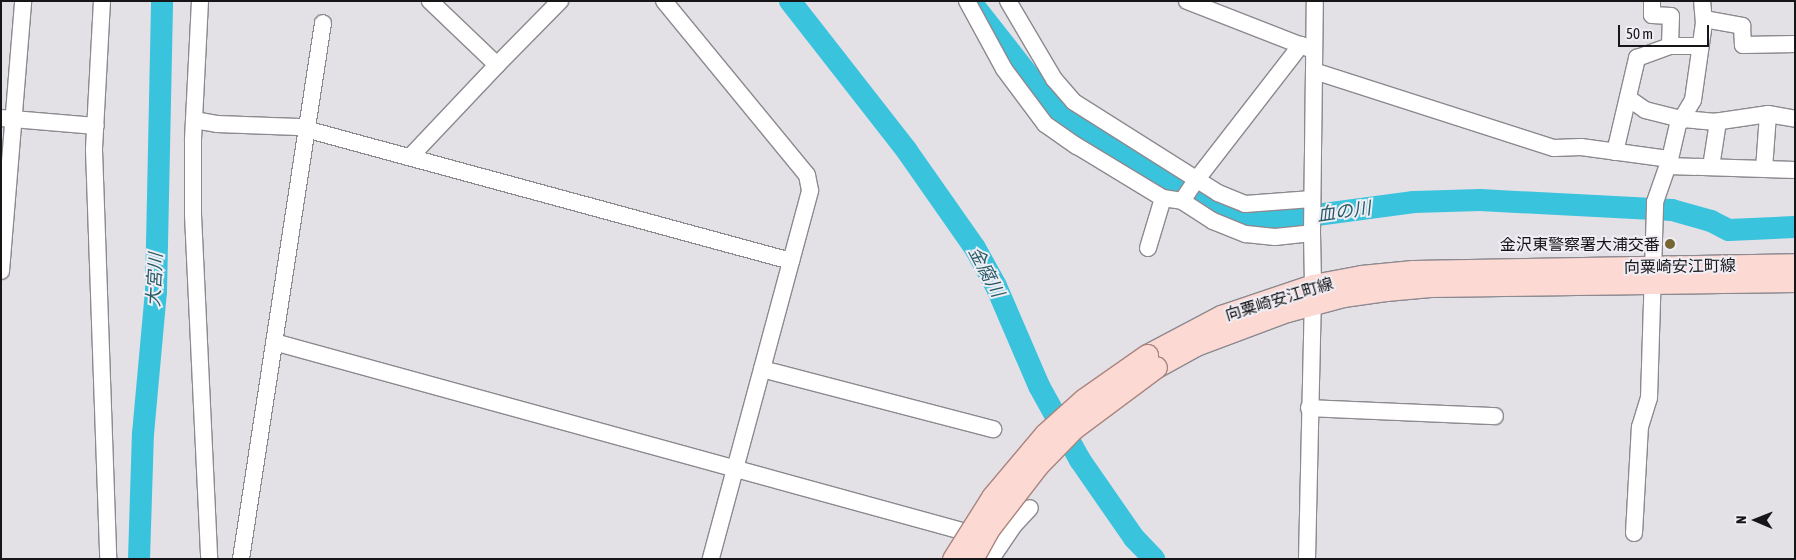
<!DOCTYPE html>
<meta charset="utf-8">
<style>
body{margin:0}
#map{position:relative;width:1796px;height:560px;overflow:hidden;background:#e3e0e6;font-family:"Asap Condensed","Noto Sans JP",sans-serif}
div>[style]{position:absolute}
.river>*{height:22px;margin:-11px;padding:0 11px;transform-origin:11px;border-radius:11px;background:#39c3dd}
.roads{filter:drop-shadow(1px 0 #8c898f) drop-shadow(-1px 0 #8c898f) drop-shadow(0 1px #8c898f) drop-shadow(0 -1px #8c898f)}
.minor>*{height:16px;margin:-8px;padding:0 8px;transform-origin:8px;border-radius:8px;background:#fff}
.major>*{height:21px;margin:-10.5px;padding:0 10.5px;transform-origin:10.5px;border-radius:10.5px;background:#fcd9d3}
.bridges{filter:drop-shadow(1px 0 #aa847e) drop-shadow(-1px 0 #aa847e) drop-shadow(0 1px #aa847e) drop-shadow(0 -1px #aa847e)}
.major-bridge>*{height:21px;margin:-10.5px;padding:0 10.5px;transform-origin:10.5px;border-radius:10.5px;background:#fcd9d3}
.dots>*{width:14px;height:14px;translate:-50% -50%;box-sizing:border-box;border:2px solid #f0edf4;border-radius:50%}
span{translate:-50% -50%;white-space:nowrap;text-align:center;line-height:1.15;-webkit-text-stroke:4px #f0edf4;paint-order:stroke}
.poi-label{font-size:16px;color:#161517}
.right{translate:-100% -50%;text-align:right}
.street-label{font-size:16px;color:#161517}
.water-label{font-size:18px;color:#255b67;font-style:italic}
.frame{position:absolute;inset:0;border:2px solid #161517;pointer-events:none}
.north{position:absolute;left:1731px;top:495px;width:50px;height:50px;-webkit-text-stroke:4px #f0edf4;paint-order:stroke;rotate:271deg;font-size:14px;font-weight:700;line-height:20px;text-align:center;color:#161517}
.north::after{content:'';display:block;margin:auto;width:18px;height:22px;background:#161517;clip-path:polygon(50% 0,100% 100%,50% 72%,0 100%)}
.scale{position:absolute;left:1618px;top:25px;width:91px;height:22px;box-sizing:border-box;border:2px solid #161517;border-top:0;padding-left:6px;font-size:15px;line-height:18px;white-space:nowrap;color:#161517;-webkit-text-stroke:4px #f0edf4;paint-order:stroke}
</style>
<div id="map">
<div class="river">
<i style="left:790px;top:1px;width:190px;rotate:52deg"></i>
<i style="left:907px;top:151px;width:118px;rotate:55deg"></i>
<i style="left:975px;top:248px;width:43px;rotate:61.1deg"></i>
<i style="left:996px;top:286px;width:109px;rotate:66.7deg"></i>
<i style="left:1039px;top:386px;width:85px;rotate:61deg"></i>
<i style="left:1080px;top:460px;width:95px;rotate:55.3deg"></i>
<i style="left:1134px;top:538px;width:29px;rotate:46deg"></i>
<i style="left:971px;top:2px;width:135px;rotate:51.9deg"></i>
<i style="left:1054px;top:108px;width:49px;rotate:36.6deg"></i>
<i style="left:1093px;top:137px;width:150px;rotate:29.6deg"></i>
<i style="left:1223px;top:211px;width:23px;rotate:20deg"></i>
<i style="left:1245px;top:219px;width:49px;rotate:-1.2deg"></i>
<i style="left:1294px;top:218px;width:121px;rotate:-7.6deg"></i>
<i style="left:1414px;top:202px;width:66px;rotate:-1.7deg"></i>
<i style="left:1480px;top:200px;width:192px;rotate:3deg"></i>
<i style="left:1672px;top:210px;width:41px;rotate:15.8deg"></i>
<i style="left:1711px;top:221px;width:20px;rotate:27deg"></i>
<i style="left:1729px;top:230px;width:66px;rotate:-2.6deg"></i>
<i style="left:139px;top:559px;width:125px;rotate:-88.2deg"></i>
<i style="left:143px;top:434px;width:143px;rotate:-84.8deg"></i>
<i style="left:156px;top:292px;width:291px;rotate:-88.8deg"></i>
</div>
<div class="roads">
<div class="minor">
<i style="left:102px;top:1px;width:149px;rotate:93.1deg"></i>
<i style="left:94px;top:150px;width:409px;rotate:88deg"></i>
<i style="left:200px;top:1px;width:140px;rotate:92.9deg"></i>
<i style="left:193px;top:141px;width:74px;rotate:90deg"></i>
<i style="left:193px;top:215px;width:344px;rotate:87.3deg"></i>
<i style="left:664px;top:1px;width:225px;rotate:50.6deg"></i>
<i style="left:807px;top:175px;width:16px;rotate:79deg"></i>
<i style="left:810px;top:191px;width:381px;rotate:105.1deg"></i>
<i style="left:967px;top:1px;width:77px;rotate:61.4deg"></i>
<i style="left:1004px;top:69px;width:69px;rotate:53.3deg"></i>
<i style="left:1045px;top:124px;width:39px;rotate:35deg"></i>
<i style="left:1077px;top:146px;width:100px;rotate:31.2deg"></i>
<i style="left:1163px;top:198px;width:19px;rotate:9deg"></i>
<i style="left:1182px;top:201px;width:37px;rotate:33deg"></i>
<i style="left:1213px;top:221px;width:35px;rotate:22deg"></i>
<i style="left:1246px;top:234px;width:29px;rotate:6deg"></i>
<i style="left:1275px;top:237px;width:37px;rotate:-6deg"></i>
<i style="left:1008px;top:1px;width:91px;rotate:59.5deg"></i>
<i style="left:1054px;top:79px;width:30px;rotate:49deg"></i>
<i style="left:1074px;top:102px;width:170px;rotate:32.3deg"></i>
<i style="left:1218px;top:193px;width:29px;rotate:22deg"></i>
<i style="left:1245px;top:204px;width:67px;rotate:-4.3deg"></i>
<i style="left:1187px;top:1px;width:132px;rotate:21.3deg"></i>
<i style="left:1652px;top:1px;width:14px;rotate:90deg"></i>
<i style="left:1652px;top:15px;width:19px;rotate:3deg"></i>
<i style="left:1671px;top:16px;width:30px;rotate:92deg"></i>
<i style="left:1704px;top:19px;width:39px;rotate:10deg"></i>
<i style="left:1742px;top:26px;width:19px;rotate:87deg"></i>
<i style="left:1743px;top:45px;width:52px;rotate:-1.1deg"></i>
<i style="left:497px;top:65px;width:90px;rotate:-45.5deg"></i>
<i style="left:1314px;top:71px;width:252px;rotate:17.8deg"></i>
<i style="left:1554px;top:148px;width:27px;rotate:-2deg"></i>
<i style="left:1581px;top:147px;width:90px;rotate:7.7deg"></i>
<i style="left:1628px;top:98px;width:21px;rotate:35deg"></i>
<i style="left:1645px;top:110px;width:38px;rotate:14deg"></i>
<i style="left:1682px;top:119px;width:32px;rotate:5deg"></i>
<i style="left:1714px;top:122px;width:55px;rotate:-8.4deg"></i>
<i style="left:1768px;top:114px;width:27px;rotate:10deg"></i>
<i style="left:1px;top:118px;width:95px;rotate:4.8deg"></i>
<i style="left:194px;top:120px;width:23px;rotate:10deg"></i>
<i style="left:217px;top:124px;width:81px;rotate:2.1deg"></i>
<i style="left:298px;top:127px;width:511px;rotate:15.21deg"></i>
<i style="left:1615px;top:152px;width:97px;rotate:-76.8deg"></i>
<i style="left:1637px;top:58px;width:35px;rotate:-20deg"></i>
<i style="left:1670px;top:46px;width:30px"></i>
<i style="left:410px;top:157px;width:127px;rotate:-46.6deg"></i>
<i style="left:497px;top:65px;width:93px;rotate:-136.3deg"></i>
<i style="left:1668px;top:166px;width:127px;rotate:1.8deg"></i>
<i style="left:1711px;top:167px;width:46px;rotate:-81.2deg"></i>
<i style="left:1764px;top:169px;width:55px;rotate:-85.8deg"></i>
<i style="left:1182px;top:201px;width:27px;rotate:-56deg"></i>
<i style="left:1197px;top:179px;width:170px;rotate:-52.2deg"></i>
<i style="left:1148px;top:248px;width:52px;rotate:-73.3deg"></i>
<i style="left:1px;top:271px;width:271px;rotate:-85.3deg"></i>
<i style="left:274px;top:342px;width:755px;rotate:15.36deg"></i>
<i style="left:762px;top:369px;width:239px;rotate:14.6deg"></i>
<i style="left:1309px;top:408px;width:186px;rotate:2.5deg"></i>
<i style="left:1634px;top:533px;width:106px;rotate:-86.8deg"></i>
<i style="left:1640px;top:427px;width:30px;rotate:-73deg"></i>
<i style="left:1649px;top:398px;width:196px;rotate:-88.2deg"></i>
<i style="left:1655px;top:202px;width:46px;rotate:-70.8deg"></i>
<i style="left:1670px;top:159px;width:35px;rotate:-77deg"></i>
<i style="left:1678px;top:125px;width:29px;rotate:-59deg"></i>
<i style="left:1693px;top:100px;width:78px;rotate:-81.9deg"></i>
<i style="left:1704px;top:23px;width:22px;rotate:-95deg"></i>
<i style="left:241px;top:559px;width:542px;rotate:-81.3deg"></i>
<i style="left:991px;top:559px;width:41px;rotate:-55.9deg"></i>
<i style="left:1014px;top:525px;width:23px;rotate:-47deg"></i>
<i style="left:1307px;top:559px;width:274px;rotate:-88.7deg"></i>
<i style="left:1313px;top:285px;width:52px;rotate:-91.1deg"></i>
<i style="left:1312px;top:233px;width:232px;rotate:-89.3deg"></i>
</div>
<div class="major">
<i style="left:1147px;top:355px;width:84px;rotate:-27.8deg"></i>
<i style="left:1221px;top:316px;width:97px;rotate:-18.6deg"></i>
<i style="left:1313px;top:285px;width:49px;rotate:-10.6deg"></i>
<i style="left:1361px;top:276px;width:52px;rotate:-5.5deg"></i>
<i style="left:1413px;top:271px;width:382px;rotate:-1deg"></i>
<i style="left:1156px;top:367px;width:46px;rotate:-28.8deg"></i>
<i style="left:1196px;top:345px;width:97px;rotate:-20.5deg"></i>
<i style="left:1287px;top:311px;width:58px;rotate:-15deg"></i>
<i style="left:1343px;top:296px;width:43px;rotate:-7.9deg"></i>
<i style="left:1386px;top:290px;width:44px;rotate:-5.2deg"></i>
<i style="left:1430px;top:286px;width:365px;rotate:-0.8deg"></i>
</div>
</div>
<div class="bridges">
<div class="major-bridge">
<i style="left:953px;top:559px;width:73px;rotate:-57.8deg"></i>
<i style="left:992px;top:497px;width:82px;rotate:-49.9deg"></i>
<i style="left:1045px;top:434px;width:52px;rotate:-41.9deg"></i>
<i style="left:1084px;top:399px;width:77px;rotate:-34.9deg"></i>
<i style="left:972px;top:559px;width:37px;rotate:-61deg"></i>
<i style="left:990px;top:527px;width:78px;rotate:-52.3deg"></i>
<i style="left:1038px;top:465px;width:52px;rotate:-45.8deg"></i>
<i style="left:1074px;top:428px;width:102px;rotate:-36.6deg"></i>
</div>
</div>
<div class="dots">
<i style="left:1670px;top:244px;background:#766634"></i>
</div>
<div class="poi-label">
<span class="right" style="left:1660px;top:244px">金沢東警察署大浦交番</span>
</div>
<div class="street-label">
<span style="left:1680px;top:266px;rotate:-1deg">向粟崎安江町線</span>
<span style="left:1279px;top:299px;rotate:-17deg">向粟崎安江町線</span>
</div>
<div class="water-label">
<span style="left:1344px;top:212px;rotate:-8deg">血の川</span>
<span style="left:986px;top:272px;rotate:62deg">金腐川</span>
<span style="left:155px;top:280px;rotate:-87deg">大宮川</span>
</div>
<div class="frame"></div>
<div class="north">N</div>
<div class="scale">50 m</div>
</div>
